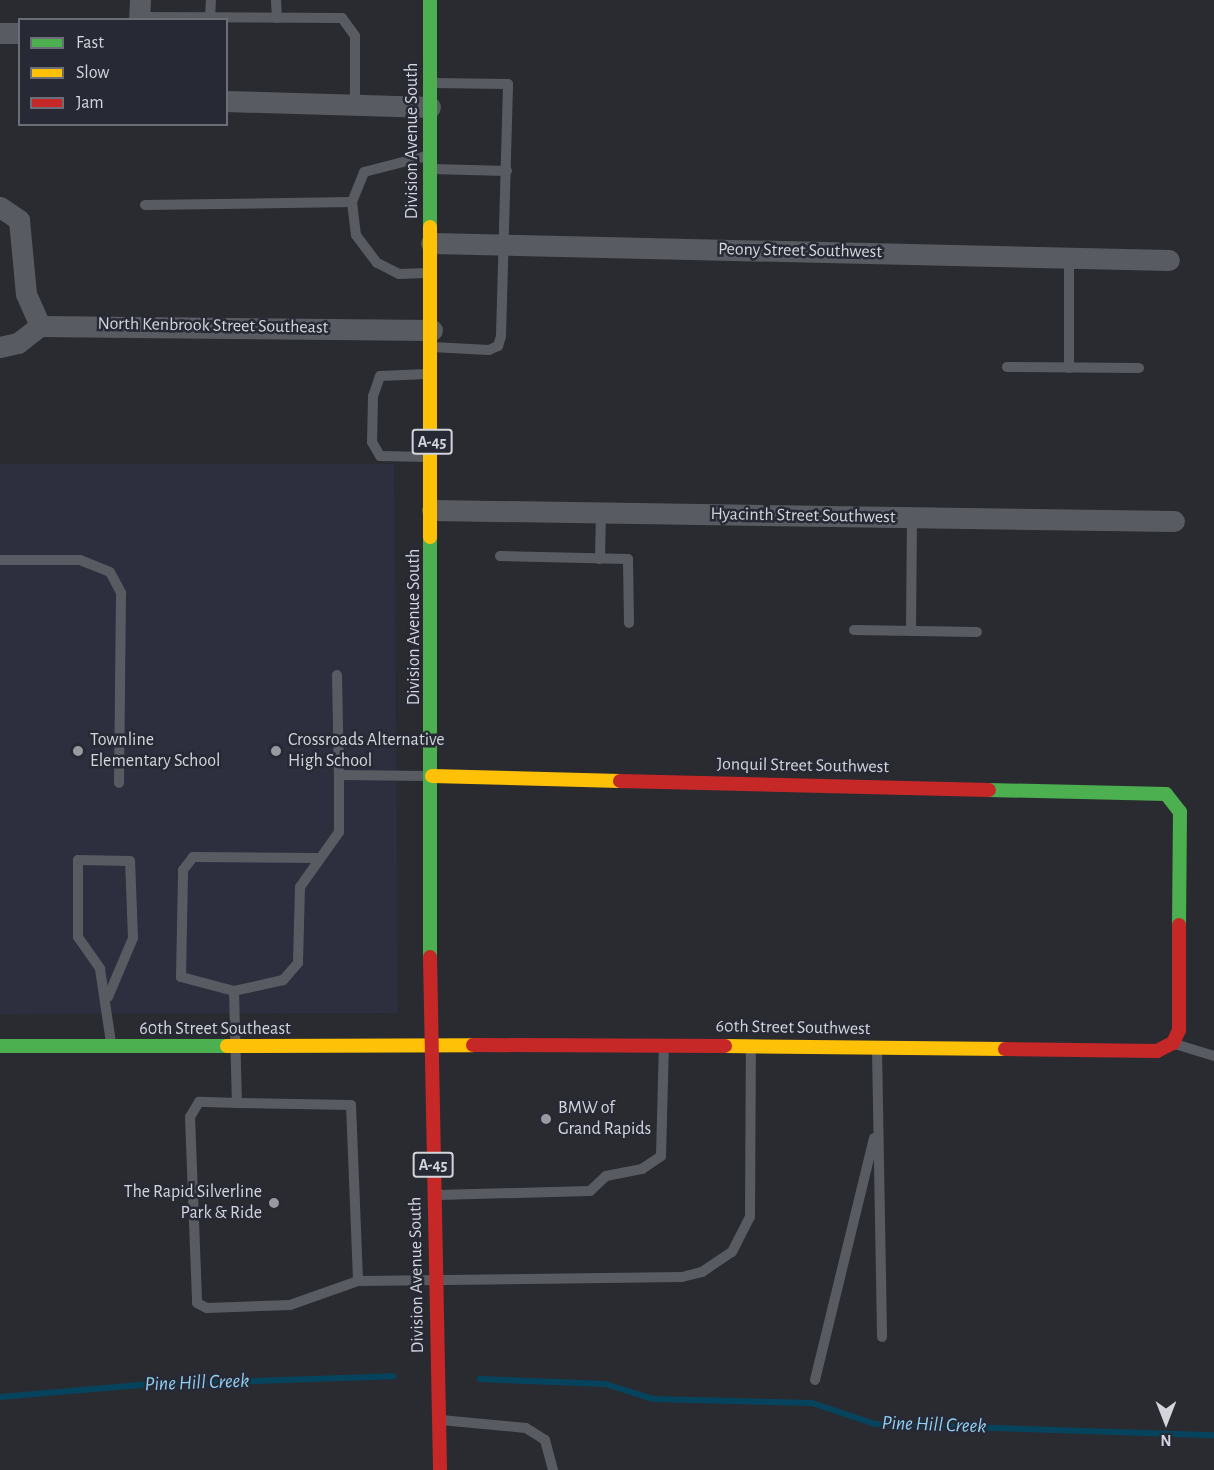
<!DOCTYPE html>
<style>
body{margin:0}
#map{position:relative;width:1214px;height:1470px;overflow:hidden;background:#2a2b31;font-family:"Alegreya Sans",sans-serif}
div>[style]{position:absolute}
.built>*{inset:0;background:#2d2e3e}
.stream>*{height:6px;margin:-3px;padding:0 3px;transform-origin:3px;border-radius:3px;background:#06445e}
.lane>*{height:10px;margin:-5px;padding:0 5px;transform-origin:5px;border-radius:5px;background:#585c62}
.street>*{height:21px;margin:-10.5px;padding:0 10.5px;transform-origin:10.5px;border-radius:10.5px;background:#585c62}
.fast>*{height:14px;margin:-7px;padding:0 7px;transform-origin:7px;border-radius:7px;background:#4caf50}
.slow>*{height:14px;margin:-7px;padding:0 7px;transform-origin:7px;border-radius:7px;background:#ffc107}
.jam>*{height:14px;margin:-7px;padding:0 7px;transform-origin:7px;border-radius:7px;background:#c62828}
.dots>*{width:16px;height:16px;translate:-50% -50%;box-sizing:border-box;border:3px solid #272934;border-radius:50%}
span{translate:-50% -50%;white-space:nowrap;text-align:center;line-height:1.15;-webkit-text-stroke:5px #272934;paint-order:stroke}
.shield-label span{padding:2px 4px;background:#272934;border:2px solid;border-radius:4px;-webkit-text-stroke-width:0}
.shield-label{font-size:16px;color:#d4d5dc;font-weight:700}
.street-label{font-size:18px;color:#d4d5dc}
.poi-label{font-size:18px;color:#d4d5dc}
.left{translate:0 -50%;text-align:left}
.right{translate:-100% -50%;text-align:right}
.water-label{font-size:20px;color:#8fd1f6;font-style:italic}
.legend{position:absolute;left:18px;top:18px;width:210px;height:108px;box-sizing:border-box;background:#272934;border:2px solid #6c6e77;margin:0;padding:8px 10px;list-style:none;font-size:18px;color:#d4d5dc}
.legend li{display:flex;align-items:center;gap:12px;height:30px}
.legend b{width:30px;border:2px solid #6c6e77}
.north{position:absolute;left:1136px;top:1392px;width:60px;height:60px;-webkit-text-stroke:4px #272934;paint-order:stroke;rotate:180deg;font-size:16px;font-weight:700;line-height:24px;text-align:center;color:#d4d5dc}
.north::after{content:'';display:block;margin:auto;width:21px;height:27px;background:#d4d5dc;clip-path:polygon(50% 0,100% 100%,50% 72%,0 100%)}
</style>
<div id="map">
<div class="built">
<i style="clip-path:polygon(0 464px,394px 464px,398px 1013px,0 1014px)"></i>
</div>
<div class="stream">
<i style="left:480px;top:1379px;width:125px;rotate:2.3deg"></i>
<i style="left:605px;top:1384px;width:50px;rotate:17.4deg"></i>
<i style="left:653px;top:1399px;width:159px;rotate:1.4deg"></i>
<i style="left:812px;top:1403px;width:66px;rotate:18.4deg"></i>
<i style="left:875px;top:1424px;width:339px;rotate:1.9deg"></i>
<i style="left:0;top:1397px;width:141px;rotate:-4.9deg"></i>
<i style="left:140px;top:1385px;width:254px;rotate:-2deg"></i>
</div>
<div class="lane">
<i style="left:276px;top:0;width:18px;rotate:87deg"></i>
<i style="left:139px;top:17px;width:203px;rotate:0.3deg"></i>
<i style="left:342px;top:18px;width:22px;rotate:54deg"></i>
<i style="left:355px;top:36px;width:69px;rotate:90deg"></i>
<i style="left:210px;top:18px;width:18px;rotate:-87deg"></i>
<i style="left:432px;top:169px;width:75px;rotate:1.5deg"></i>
<i style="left:145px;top:205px;width:207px;rotate:-0.8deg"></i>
<i style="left:1069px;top:258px;width:110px;rotate:90deg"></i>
<i style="left:426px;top:273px;width:27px;rotate:178deg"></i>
<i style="left:399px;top:274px;width:25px;rotate:-153deg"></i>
<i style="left:377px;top:263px;width:35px;rotate:-127deg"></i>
<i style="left:356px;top:235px;width:33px;rotate:-97deg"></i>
<i style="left:352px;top:202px;width:32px;rotate:-68deg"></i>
<i style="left:364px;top:172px;width:65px;rotate:-14.3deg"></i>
<i style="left:432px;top:347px;width:57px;rotate:3deg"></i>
<i style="left:489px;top:350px;width:10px;rotate:-24deg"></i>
<i style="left:498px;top:346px;width:10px;rotate:-73deg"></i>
<i style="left:501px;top:336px;width:252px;rotate:-88.4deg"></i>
<i style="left:508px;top:84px;width:76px;rotate:-179.2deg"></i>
<i style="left:1007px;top:367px;width:132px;rotate:0.4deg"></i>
<i style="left:426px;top:374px;width:46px;rotate:177.5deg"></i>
<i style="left:380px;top:376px;width:21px;rotate:109deg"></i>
<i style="left:373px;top:396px;width:46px;rotate:91.2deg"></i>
<i style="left:372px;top:442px;width:16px;rotate:60deg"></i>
<i style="left:380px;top:456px;width:48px;rotate:1.2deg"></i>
<i style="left:500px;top:556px;width:128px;rotate:1.3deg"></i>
<i style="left:628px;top:559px;width:64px;rotate:89.1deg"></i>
<i style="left:600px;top:559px;width:46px;rotate:-88.8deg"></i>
<i style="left:0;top:560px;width:80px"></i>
<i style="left:80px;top:560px;width:32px;rotate:22deg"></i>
<i style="left:110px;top:572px;width:24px;rotate:62deg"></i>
<i style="left:121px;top:593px;width:190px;rotate:90.6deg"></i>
<i style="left:854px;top:630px;width:123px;rotate:0.9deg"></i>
<i style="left:911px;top:631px;width:114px;rotate:-89.5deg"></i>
<i style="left:337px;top:675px;width:100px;rotate:88.9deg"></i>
<i style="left:427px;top:776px;width:88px;rotate:-179.3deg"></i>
<i style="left:339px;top:775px;width:57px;rotate:90deg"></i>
<i style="left:339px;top:832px;width:67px;rotate:125.3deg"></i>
<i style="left:300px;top:887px;width:76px;rotate:91.5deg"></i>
<i style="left:298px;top:963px;width:23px;rotate:131deg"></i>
<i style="left:283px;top:980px;width:50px;rotate:167.3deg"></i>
<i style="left:234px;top:991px;width:112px;rotate:88.5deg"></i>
<i style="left:237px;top:1103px;width:38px;rotate:-178deg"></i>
<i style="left:199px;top:1102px;width:17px;rotate:121deg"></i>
<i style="left:190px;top:1117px;width:186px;rotate:87.8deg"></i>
<i style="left:197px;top:1303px;width:11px;rotate:27deg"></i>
<i style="left:207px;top:1308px;width:83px;rotate:-2.1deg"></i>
<i style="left:290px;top:1305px;width:72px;rotate:-19.4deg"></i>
<i style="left:358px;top:1281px;width:324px;rotate:-0.7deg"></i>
<i style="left:682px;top:1277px;width:21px;rotate:-14deg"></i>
<i style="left:702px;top:1272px;width:36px;rotate:-34deg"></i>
<i style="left:732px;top:1252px;width:39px;rotate:-63deg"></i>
<i style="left:750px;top:1217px;width:171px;rotate:-89.7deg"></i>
<i style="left:234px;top:991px;width:55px;rotate:-165.2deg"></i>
<i style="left:181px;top:977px;width:107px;rotate:-88.9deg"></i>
<i style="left:183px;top:870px;width:16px;rotate:-52deg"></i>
<i style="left:193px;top:857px;width:126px;rotate:0.5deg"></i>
<i style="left:108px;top:997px;width:64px;rotate:-67deg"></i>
<i style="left:133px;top:938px;width:77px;rotate:-92.2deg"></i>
<i style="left:130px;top:861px;width:52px;rotate:-178.9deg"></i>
<i style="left:78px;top:860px;width:77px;rotate:90deg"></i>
<i style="left:78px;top:937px;width:39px;rotate:55deg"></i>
<i style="left:100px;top:969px;width:75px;rotate:81.5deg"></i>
<i style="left:1175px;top:1044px;width:41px;rotate:17.1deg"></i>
<i style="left:877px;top:1048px;width:289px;rotate:89deg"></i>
<i style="left:237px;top:1103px;width:114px;rotate:1deg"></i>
<i style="left:351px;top:1105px;width:176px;rotate:87.7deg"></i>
<i style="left:438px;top:1195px;width:152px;rotate:-1.5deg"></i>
<i style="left:590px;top:1191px;width:22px;rotate:-43deg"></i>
<i style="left:606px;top:1176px;width:37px;rotate:-11deg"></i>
<i style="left:642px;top:1169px;width:23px;rotate:-34deg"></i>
<i style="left:661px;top:1156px;width:111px;rotate:-88.5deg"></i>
<i style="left:815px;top:1380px;width:249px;rotate:-76.3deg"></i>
<i style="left:441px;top:1420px;width:85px;rotate:5.4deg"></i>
<i style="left:526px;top:1428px;width:22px;rotate:32deg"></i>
<i style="left:545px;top:1440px;width:31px;rotate:75deg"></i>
</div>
<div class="street">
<i style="left:139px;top:20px;width:20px;rotate:-87deg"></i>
<i style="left:0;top:33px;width:20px"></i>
<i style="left:226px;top:101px;width:204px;rotate:1.7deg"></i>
<i style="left:0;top:207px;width:23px;rotate:34deg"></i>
<i style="left:19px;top:220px;width:74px;rotate:84.6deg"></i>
<i style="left:26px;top:294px;width:35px;rotate:66deg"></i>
<i style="left:431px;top:243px;width:738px;rotate:1.32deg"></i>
<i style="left:0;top:347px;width:18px;rotate:-13deg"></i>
<i style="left:18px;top:343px;width:28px;rotate:-38deg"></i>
<i style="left:40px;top:326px;width:392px;rotate:0.6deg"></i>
<i style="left:432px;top:510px;width:742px;rotate:0.85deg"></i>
</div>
<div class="fast">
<i style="left:430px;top:0;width:227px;rotate:90deg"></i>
<i style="left:430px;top:537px;width:420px;rotate:90deg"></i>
<i style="left:989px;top:790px;width:177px;rotate:1.3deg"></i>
<i style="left:1166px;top:794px;width:23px;rotate:52deg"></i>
<i style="left:1180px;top:812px;width:113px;rotate:90.5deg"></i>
<i style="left:0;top:1046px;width:227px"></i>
</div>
<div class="slow">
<i style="left:430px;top:227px;width:310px;rotate:90deg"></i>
<i style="left:432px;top:776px;width:188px;rotate:1.5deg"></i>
<i style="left:227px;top:1046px;width:246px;rotate:-0.2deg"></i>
<i style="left:725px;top:1046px;width:280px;rotate:0.6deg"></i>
</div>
<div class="jam">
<i style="left:620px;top:781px;width:369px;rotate:1.4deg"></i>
<i style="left:430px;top:957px;width:513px;rotate:88.88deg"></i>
<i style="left:473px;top:1045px;width:252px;rotate:0.2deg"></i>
<i style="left:1005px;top:1049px;width:152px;rotate:0.8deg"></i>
<i style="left:1157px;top:1051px;width:18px;rotate:-27deg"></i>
<i style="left:1173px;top:1043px;width:14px;rotate:-65deg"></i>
<i style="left:1179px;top:1030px;width:105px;rotate:-90deg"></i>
</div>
<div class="dots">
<i style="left:78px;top:751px;background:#989aa0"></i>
<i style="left:276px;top:751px;background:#989aa0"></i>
<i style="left:546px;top:1119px;background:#989aa0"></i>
<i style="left:274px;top:1203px;background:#989aa0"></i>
</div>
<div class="shield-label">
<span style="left:432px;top:442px">A-45</span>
<span style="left:433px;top:1165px">A-45</span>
</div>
<div class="street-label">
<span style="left:412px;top:141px;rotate:-90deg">Division Avenue South</span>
<span style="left:800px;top:251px;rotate:1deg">Peony Street Southwest</span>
<span style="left:213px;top:326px;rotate:1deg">North Kenbrook Street Southeast</span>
<span style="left:803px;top:516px;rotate:1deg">Hyacinth Street Southwest</span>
<span style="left:414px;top:627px;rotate:-90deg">Division Avenue South</span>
<span style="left:803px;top:766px;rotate:1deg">Jonquil Street Southwest</span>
<span style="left:793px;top:1028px;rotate:1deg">60th Street Southwest</span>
<span style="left:215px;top:1029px">60th Street Southeast</span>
<span style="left:417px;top:1275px;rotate:-91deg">Division Avenue South</span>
</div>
<div class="poi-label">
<span class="left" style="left:90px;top:751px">Townline<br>Elementary School</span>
<span class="left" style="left:288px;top:751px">Crossroads Alternative<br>High School</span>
<span class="left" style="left:558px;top:1119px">BMW of<br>Grand Rapids</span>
<span class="right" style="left:262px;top:1203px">The Rapid Silverline<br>Park &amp; Ride</span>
</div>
<div class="water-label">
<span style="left:197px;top:1383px;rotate:-2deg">Pine Hill Creek</span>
<span style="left:934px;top:1425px;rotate:2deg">Pine Hill Creek</span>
</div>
<ul class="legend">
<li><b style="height:8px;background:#4caf50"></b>Fast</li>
<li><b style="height:8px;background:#ffc107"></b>Slow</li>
<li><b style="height:8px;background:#c62828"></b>Jam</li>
</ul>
<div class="north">N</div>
</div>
